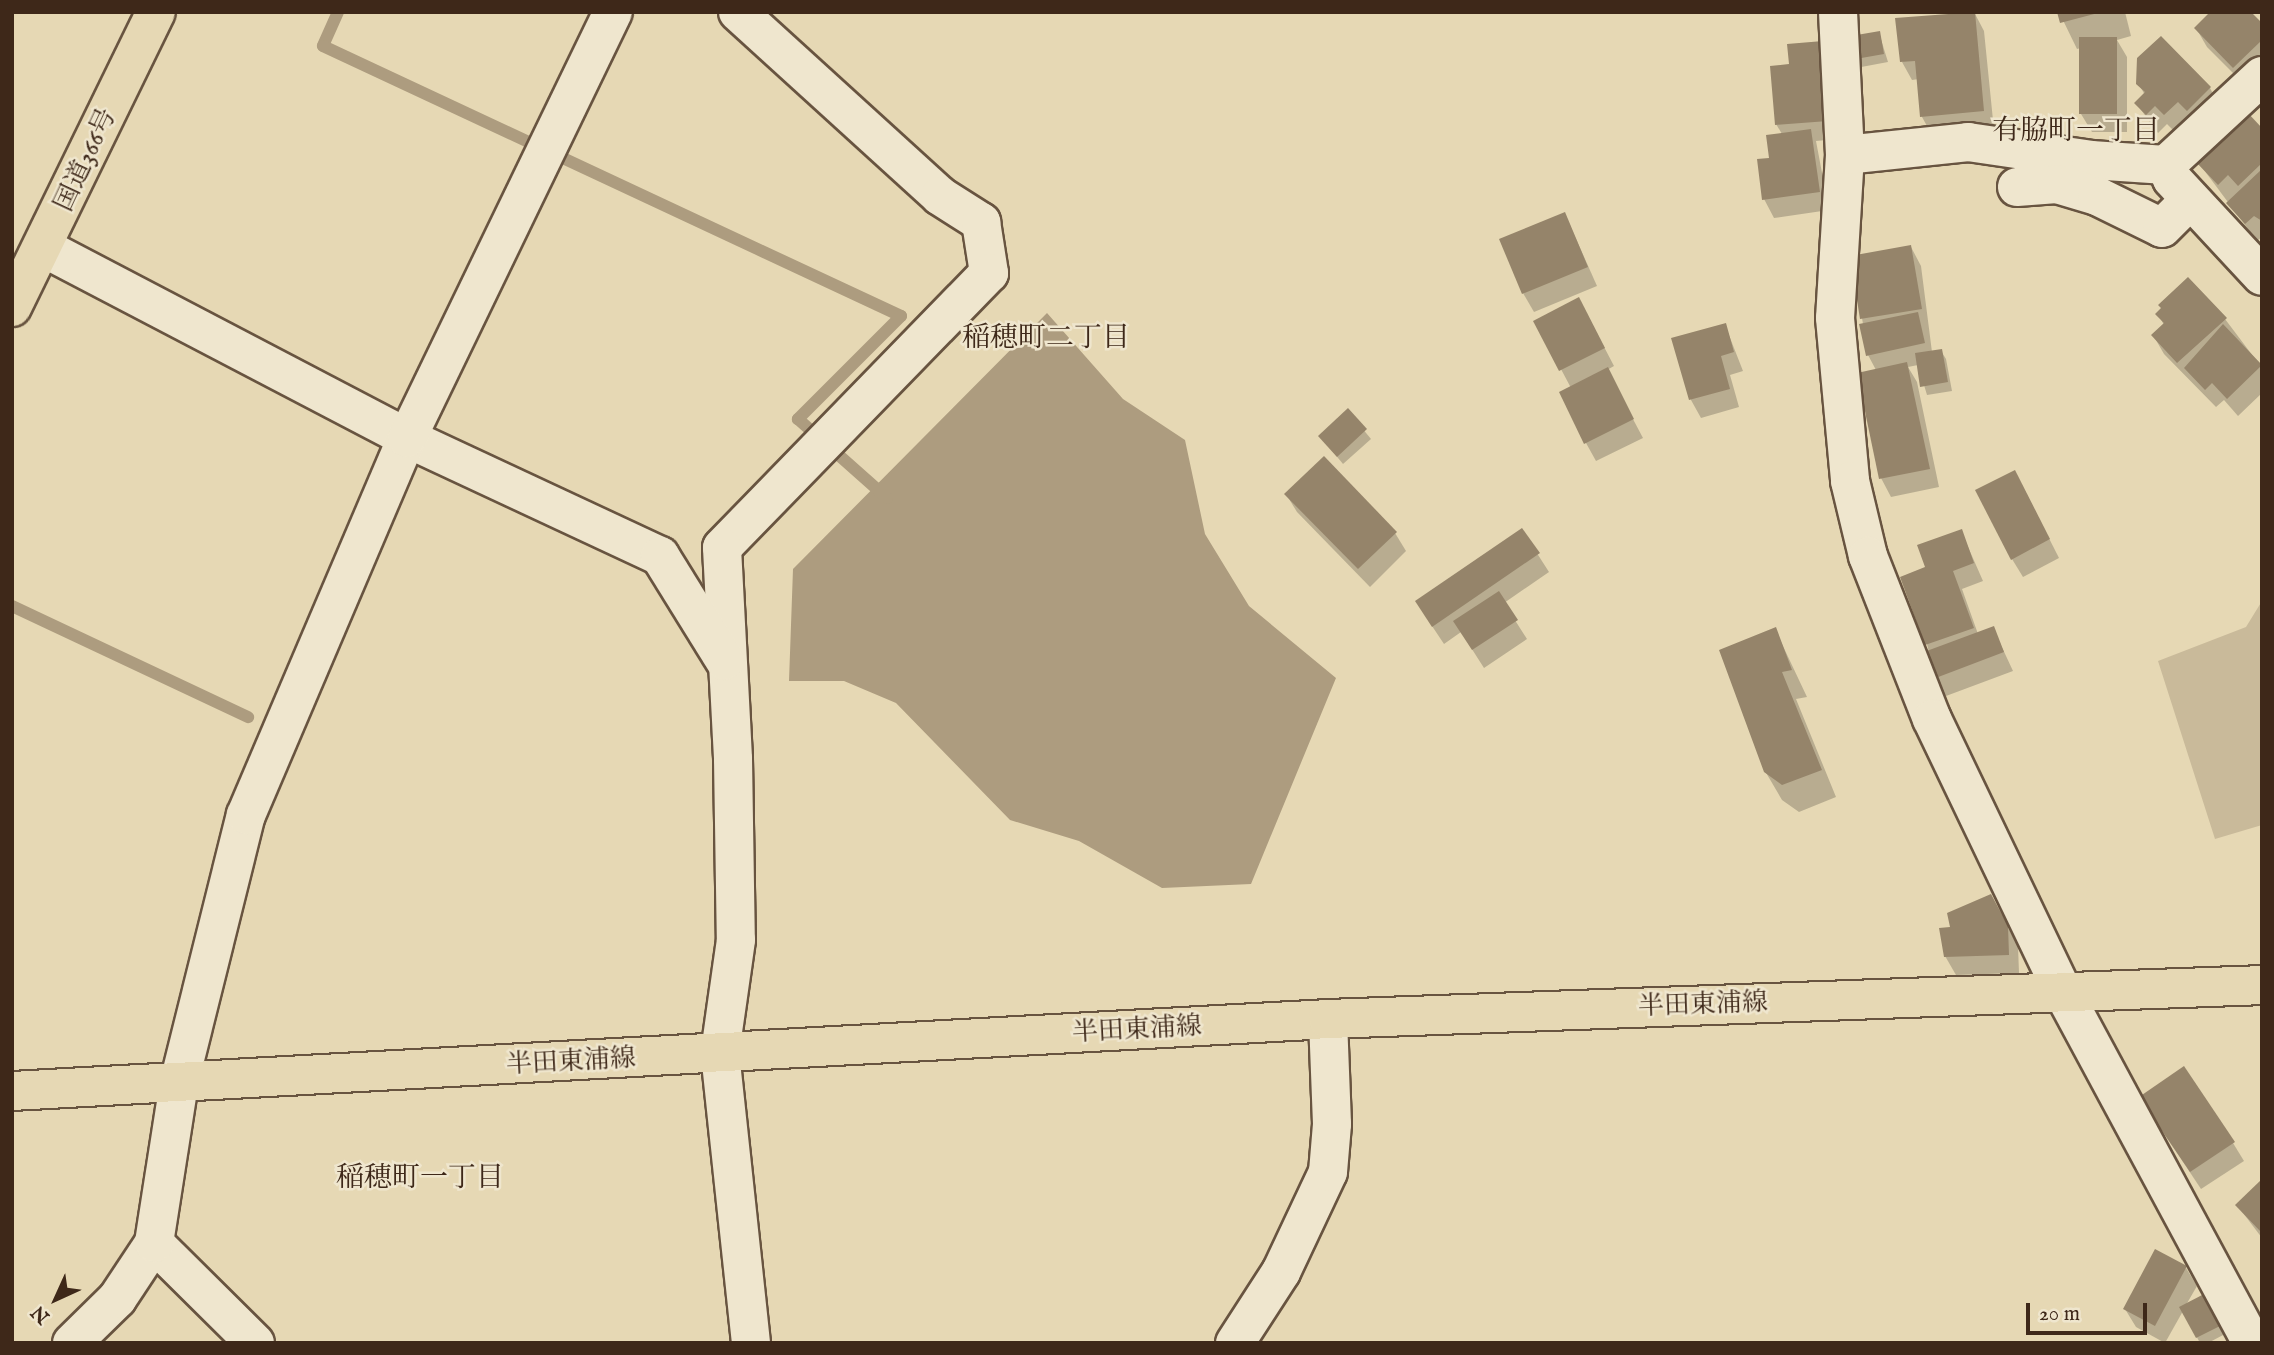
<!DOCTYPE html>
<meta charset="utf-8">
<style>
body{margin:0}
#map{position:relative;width:2274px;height:1355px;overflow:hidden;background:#e6d8b4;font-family:"IM FELL English","Noto Serif JP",serif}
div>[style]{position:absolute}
.green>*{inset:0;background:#c9ba9a}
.water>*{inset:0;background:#ad9c7f}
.shadow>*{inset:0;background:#0003}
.stream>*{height:12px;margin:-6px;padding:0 6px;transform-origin:6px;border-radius:6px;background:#ad9c7f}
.building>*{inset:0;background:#95846a}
.roads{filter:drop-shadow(2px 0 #685440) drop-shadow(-2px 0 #685440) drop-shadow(0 2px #685440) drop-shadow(0 -2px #685440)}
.minor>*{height:38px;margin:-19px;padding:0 19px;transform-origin:19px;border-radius:19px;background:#efe6ce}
.major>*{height:38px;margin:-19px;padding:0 19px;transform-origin:19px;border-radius:19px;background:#e6d8b4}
.highway>*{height:38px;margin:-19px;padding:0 19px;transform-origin:19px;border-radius:19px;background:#e6d8b4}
span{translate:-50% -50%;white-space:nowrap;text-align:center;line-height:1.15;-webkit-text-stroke:5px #efe6ce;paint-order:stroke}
.street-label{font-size:26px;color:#3e2819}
.neighbourhood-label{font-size:28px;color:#3e2819}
.frame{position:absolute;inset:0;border:14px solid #3e2819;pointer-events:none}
.north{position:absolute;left:21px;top:1264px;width:70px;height:70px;-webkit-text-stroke:5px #efe6ce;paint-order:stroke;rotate:225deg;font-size:19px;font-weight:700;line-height:28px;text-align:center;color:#3e2819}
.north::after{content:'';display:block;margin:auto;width:24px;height:32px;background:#3e2819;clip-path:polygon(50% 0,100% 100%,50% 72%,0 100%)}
.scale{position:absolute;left:2026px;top:1303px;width:121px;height:32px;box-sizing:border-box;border:4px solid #3e2819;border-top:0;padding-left:9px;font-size:21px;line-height:24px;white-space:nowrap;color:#3e2819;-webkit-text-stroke:5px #efe6ce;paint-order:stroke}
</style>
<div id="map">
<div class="green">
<i style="clip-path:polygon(2262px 601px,2262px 825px,2215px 839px,2158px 661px,2246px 627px)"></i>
</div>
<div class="water">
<i style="clip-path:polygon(1047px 313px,1123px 399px,1185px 440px,1205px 534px,1249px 606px,1336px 678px,1251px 884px,1162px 888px,1079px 841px,1010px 820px,896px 703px,844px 681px,789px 681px,793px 569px)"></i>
</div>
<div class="shadow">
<i style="clip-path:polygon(1974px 12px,1984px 31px,1994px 130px,1932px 135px,1922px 117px,1919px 79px,1912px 80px,1902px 62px)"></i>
<i style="clip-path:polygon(2059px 12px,2125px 12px,2131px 36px,2117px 40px,2127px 57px,2127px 132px,2092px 132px,2081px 114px,2081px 48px,2077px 49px)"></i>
<i style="clip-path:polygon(2262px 25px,2262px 69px,2245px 85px,2207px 47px,2196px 28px)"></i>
<i style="clip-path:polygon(1879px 33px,1888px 62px,1856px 68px,1851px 60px)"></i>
<i style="clip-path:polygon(1791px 66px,1838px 139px,1816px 141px,1829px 210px,1774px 218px,1764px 199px,1771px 159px,1782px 134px,1776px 124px)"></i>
<i style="clip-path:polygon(2138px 83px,2210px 88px,2220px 107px,2176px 133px,2167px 124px,2158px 133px,2136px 103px,2145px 95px)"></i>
<i style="clip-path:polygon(2262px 130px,2262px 237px,2257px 241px,2198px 162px)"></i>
<i style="clip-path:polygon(1565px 214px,1597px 286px,1534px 312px,1523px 293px)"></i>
<i style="clip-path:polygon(1911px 247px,1921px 266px,1932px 352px,1941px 351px,1946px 359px,1952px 391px,1927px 395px,1918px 365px,1908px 367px,1917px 382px,1939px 487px,1891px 497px,1881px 478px,1876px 370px,1868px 355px,1862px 318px)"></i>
<i style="clip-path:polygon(2158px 314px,2225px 319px,2262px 368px,2262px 393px,2238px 416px,2224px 400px,2216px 407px,2164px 354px,2153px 335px,2164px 325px)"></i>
<i style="clip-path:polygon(1589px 318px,1614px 366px,1607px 370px,1643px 438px,1596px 461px,1586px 443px,1571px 388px,1536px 322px)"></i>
<i style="clip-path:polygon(1725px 325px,1743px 371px,1730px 375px,1739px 407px,1701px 418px,1691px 400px,1673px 339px)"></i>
<i style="clip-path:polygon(1348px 411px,1371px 439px,1343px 464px,1320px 436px)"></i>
<i style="clip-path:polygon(2025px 491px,2059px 558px,2023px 577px,2012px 559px)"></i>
<i style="clip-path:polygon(1286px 494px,1395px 533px,1406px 551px,1370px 587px,1297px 512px)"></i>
<i style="clip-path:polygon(1522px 530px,1549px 572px,1504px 603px,1527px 639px,1484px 668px,1461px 632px,1444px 644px,1428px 620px)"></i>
<i style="clip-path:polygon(1961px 531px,1983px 581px,1962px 589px,1978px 634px,1993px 628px,2013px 671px,1946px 696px,1935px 678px,1927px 644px,1927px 569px)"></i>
<i style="clip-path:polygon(1775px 629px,1807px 697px,1796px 699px,1836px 797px,1799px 812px,1782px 800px,1765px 771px)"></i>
<i style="clip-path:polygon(1990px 896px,2018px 946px,2019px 973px,1956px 975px,1945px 956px,1952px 928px)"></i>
<i style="clip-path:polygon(2152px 1115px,2233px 1143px,2244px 1161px,2201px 1189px)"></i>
<i style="clip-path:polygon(2262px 1182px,2262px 1238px,2237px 1205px)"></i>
<i style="clip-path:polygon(2186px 1268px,2197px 1286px,2186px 1305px,2210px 1304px,2225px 1334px,2208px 1343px,2200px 1343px,2183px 1311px,2165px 1343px,2136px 1327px,2125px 1309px)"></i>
</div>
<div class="stream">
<i style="left:338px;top:12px;width:37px;rotate:114deg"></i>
<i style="left:323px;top:46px;width:638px;rotate:25.04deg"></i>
<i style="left:901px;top:316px;width:146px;rotate:135deg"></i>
<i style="left:798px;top:419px;width:119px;rotate:41.6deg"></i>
<i style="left:12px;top:606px;width:261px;rotate:25.2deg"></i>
</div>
<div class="building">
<i style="clip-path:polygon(1975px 12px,1984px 111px,1920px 117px,1915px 61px,1900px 62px,1895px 18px)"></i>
<i style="clip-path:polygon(2057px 12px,2098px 12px,2098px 13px,2060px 23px)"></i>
<i style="clip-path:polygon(2210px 12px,2251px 12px,2262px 23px,2262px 40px,2233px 68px,2194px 28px)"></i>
<i style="clip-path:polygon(1880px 31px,1884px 54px,1850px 60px,1845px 37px)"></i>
<i style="clip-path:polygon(2161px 36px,2211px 87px,2187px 111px,2178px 102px,2164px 115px,2155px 106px,2146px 115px,2134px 103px,2145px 92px,2136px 84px,2137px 58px)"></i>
<i style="clip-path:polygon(2079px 37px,2117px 37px,2117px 114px,2079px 114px)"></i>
<i style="clip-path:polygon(1823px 41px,1828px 121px,1775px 125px,1770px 66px,1789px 64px,1787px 44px)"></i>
<i style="clip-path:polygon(2247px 112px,2262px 128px,2262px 163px,2238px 186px,2228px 175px,2218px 185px,2196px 162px)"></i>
<i style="clip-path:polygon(1811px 129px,1820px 192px,1762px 200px,1757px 159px,1769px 158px,1766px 135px)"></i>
<i style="clip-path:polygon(2262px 169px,2262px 221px,2254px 216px,2245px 224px,2226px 203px)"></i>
<i style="clip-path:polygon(1565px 212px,1588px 267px,1522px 294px,1499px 239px)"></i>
<i style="clip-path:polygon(1911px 245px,1922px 309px,1860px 319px,1850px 256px)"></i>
<i style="clip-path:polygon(2188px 277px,2227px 318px,2177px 363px,2151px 335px,2164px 323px,2155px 314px,2161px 308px,2158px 305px)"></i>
<i style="clip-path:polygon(1579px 297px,1605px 348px,1559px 371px,1533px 321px)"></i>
<i style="clip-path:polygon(1918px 312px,1925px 343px,1866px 356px,1859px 324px)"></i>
<i style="clip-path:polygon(1726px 323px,1734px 352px,1721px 356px,1730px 389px,1689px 400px,1671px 338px)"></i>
<i style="clip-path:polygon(2223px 324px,2262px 365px,2227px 399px,2212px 383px,2205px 390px,2184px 368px)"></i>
<i style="clip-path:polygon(1942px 349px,1948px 382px,1920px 387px,1915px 353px)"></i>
<i style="clip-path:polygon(1907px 362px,1930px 469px,1879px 479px,1857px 373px)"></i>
<i style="clip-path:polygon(1608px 367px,1634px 419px,1584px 444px,1559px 392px)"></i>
<i style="clip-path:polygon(1348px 408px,1367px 429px,1337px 457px,1318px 436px)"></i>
<i style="clip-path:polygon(1324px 456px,1397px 532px,1358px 569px,1284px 494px)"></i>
<i style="clip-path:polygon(2015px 470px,2050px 539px,2011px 560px,1975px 490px)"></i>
<i style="clip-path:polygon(1522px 528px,1540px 553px,1432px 627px,1415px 601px)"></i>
<i style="clip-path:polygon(1962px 529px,1974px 563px,1953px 571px,1974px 628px,1925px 645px,1900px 577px,1925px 567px,1917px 545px)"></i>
<i style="clip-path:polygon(1499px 591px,1518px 620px,1472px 650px,1453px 621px)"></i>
<i style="clip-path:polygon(1994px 626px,2004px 652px,1933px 679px,1924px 652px)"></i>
<i style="clip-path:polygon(1776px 627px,1792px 670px,1782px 672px,1822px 770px,1782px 785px,1764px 772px,1719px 650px)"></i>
<i style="clip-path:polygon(1991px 894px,2008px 926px,2009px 955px,1944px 957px,1939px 928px,1950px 927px,1947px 913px)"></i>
<i style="clip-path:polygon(2184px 1066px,2235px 1142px,2190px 1172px,2139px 1097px)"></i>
<i style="clip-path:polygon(2262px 1179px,2262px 1233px,2235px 1205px)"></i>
<i style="clip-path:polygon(2155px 1249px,2187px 1266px,2155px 1326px,2123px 1309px)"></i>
<i style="clip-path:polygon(2206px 1293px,2222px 1325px,2196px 1338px,2179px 1307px)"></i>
</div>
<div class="roads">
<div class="minor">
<i style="left:738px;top:12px;width:273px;rotate:42.3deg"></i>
<i style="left:940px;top:196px;width:49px;rotate:32.4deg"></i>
<i style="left:981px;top:222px;width:52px;rotate:81.1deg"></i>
<i style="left:989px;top:273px;width:383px;rotate:134.2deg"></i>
<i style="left:722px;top:548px;width:211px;rotate:87deg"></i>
<i style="left:733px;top:759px;width:181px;rotate:89.1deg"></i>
<i style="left:736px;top:940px;width:114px;rotate:98.1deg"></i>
<i style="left:720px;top:1053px;width:292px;rotate:83.9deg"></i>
<i style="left:1838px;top:12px;width:143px;rotate:87.2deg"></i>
<i style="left:1845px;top:155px;width:163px;rotate:93.5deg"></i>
<i style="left:1835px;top:318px;width:164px;rotate:84.7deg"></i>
<i style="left:1850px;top:481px;width:77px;rotate:76.5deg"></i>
<i style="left:1868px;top:556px;width:175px;rotate:68.6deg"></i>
<i style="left:1932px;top:719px;width:303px;rotate:64.4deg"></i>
<i style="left:2063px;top:992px;width:399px;rotate:61.7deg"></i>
<i style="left:2262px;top:76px;width:131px;rotate:137.2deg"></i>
<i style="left:2166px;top:165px;width:15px;rotate:67deg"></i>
<i style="left:2172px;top:179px;width:132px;rotate:47.1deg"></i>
<i style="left:1845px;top:155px;width:124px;rotate:-6deg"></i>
<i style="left:1968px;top:142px;width:124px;rotate:8.3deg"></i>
<i style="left:2091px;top:160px;width:75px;rotate:3.8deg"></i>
<i style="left:2017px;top:187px;width:40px;rotate:-4.3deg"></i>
<i style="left:2057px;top:184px;width:42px;rotate:16.7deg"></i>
<i style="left:2097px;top:196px;width:72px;rotate:26.2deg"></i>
<i style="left:2162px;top:228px;width:40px;rotate:-45deg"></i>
<i style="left:44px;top:248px;width:410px;rotate:27.6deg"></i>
<i style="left:407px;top:438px;width:279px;rotate:25deg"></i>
<i style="left:660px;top:556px;width:123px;rotate:58.2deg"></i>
<i style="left:154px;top:1243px;width:142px;rotate:44.7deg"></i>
<i style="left:72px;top:1343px;width:63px;rotate:-44.4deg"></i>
<i style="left:117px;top:1299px;width:67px;rotate:-56.5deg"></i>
<i style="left:154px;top:1243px;width:162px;rotate:-81.1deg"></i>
<i style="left:179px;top:1083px;width:276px;rotate:-76deg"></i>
<i style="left:246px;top:815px;width:410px;rotate:-66.9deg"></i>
<i style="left:407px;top:438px;width:473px;rotate:-64.2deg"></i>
<i style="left:1235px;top:1343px;width:85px;rotate:-57.1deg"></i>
<i style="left:1281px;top:1272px;width:110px;rotate:-64.8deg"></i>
<i style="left:1328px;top:1172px;width:48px;rotate:-85.2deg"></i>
<i style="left:1332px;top:1124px;width:105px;rotate:-92.2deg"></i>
</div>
<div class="major">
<i style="left:12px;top:1091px;width:1318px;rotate:-3.13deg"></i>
<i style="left:1328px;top:1019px;width:935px;rotate:-2.08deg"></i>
</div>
<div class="highway">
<i style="left:12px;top:307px;width:328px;rotate:-64deg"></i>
</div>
</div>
<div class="street-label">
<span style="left:86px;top:160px;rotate:-65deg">国道366号</span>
<span style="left:1703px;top:1005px;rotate:-2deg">半田東浦線</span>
<span style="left:1137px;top:1030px;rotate:-3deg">半田東浦線</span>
<span style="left:571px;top:1062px;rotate:-3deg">半田東浦線</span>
</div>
<div class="neighbourhood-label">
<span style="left:2076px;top:132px">有脇町一丁目</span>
<span style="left:1046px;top:339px">稲穂町二丁目</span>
<span style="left:420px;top:1179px">稲穂町一丁目</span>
</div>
<div class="frame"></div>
<div class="north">N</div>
<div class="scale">20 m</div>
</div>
